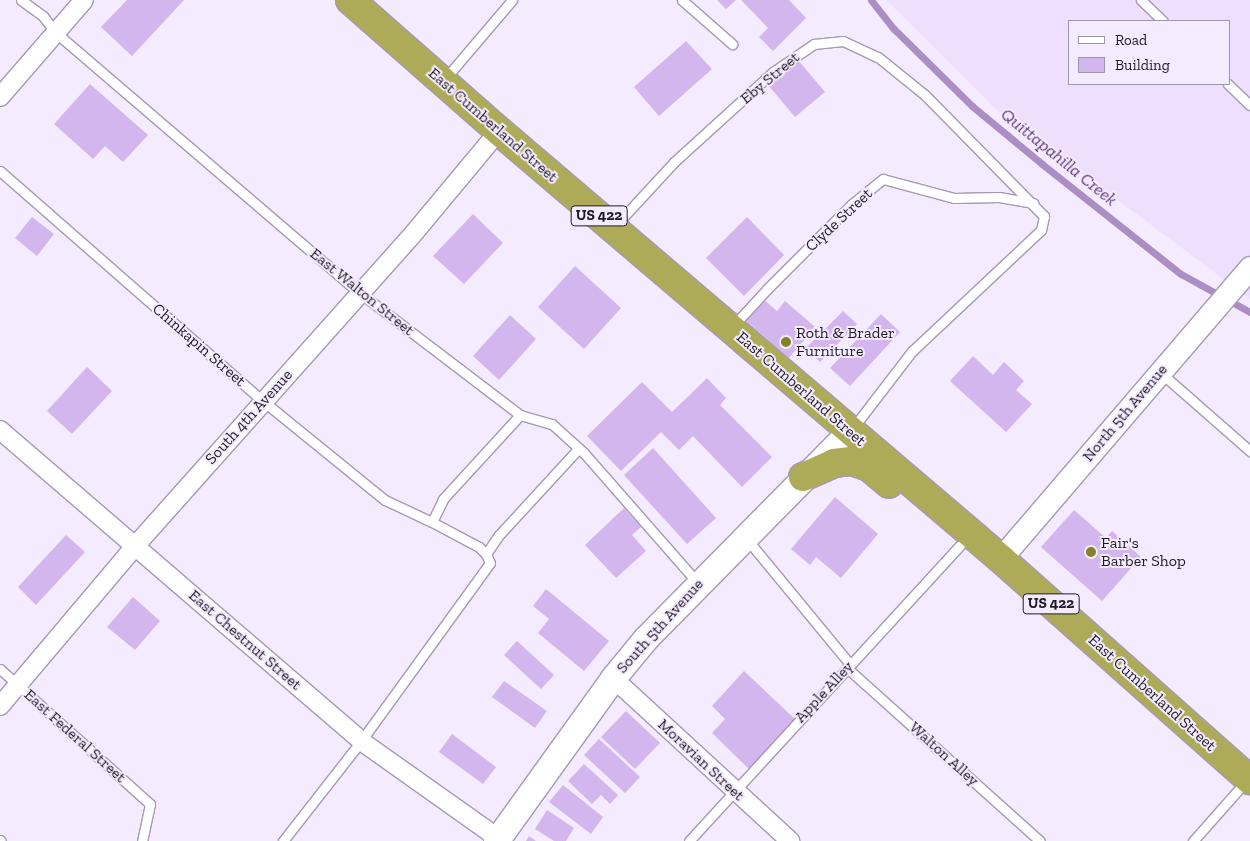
<!DOCTYPE html>
<style>
body{margin:0}
#map{position:relative;width:1250px;height:841px;overflow:hidden;background:#f5ebfe;font-family:"Zilla Slab",serif}
div>[style]{position:absolute}
.built>*{inset:0;background:#eedffe}
.stream>*{height:7px;margin:-3.5px;padding:0 3.5px;transform-origin:3.5px;border-radius:3.5px;background:#aa8ec4}
.building>*{inset:0;background:#d3b6ee}
.roads{filter:drop-shadow(1px 0 #a799b6) drop-shadow(-1px 0 #a799b6) drop-shadow(0 1px #a799b6) drop-shadow(0 -1px #a799b6)}
.service>*{height:9px;margin:-4.5px;padding:0 4.5px;transform-origin:4.5px;border-radius:4.5px;background:#fff}
.minor>*{height:18px;margin:-9px;padding:0 9px;transform-origin:9px;border-radius:9px;background:#fff}
.tertiary>*{height:22px;margin:-11px;padding:0 11px;transform-origin:11px;border-radius:11px;background:#fff}
.secondary>*{height:25px;margin:-12.5px;padding:0 12.5px;transform-origin:12.5px;border-radius:12.5px;background:#fff}
.trunk>*{height:28px;margin:-14px;padding:0 14px;transform-origin:14px;border-radius:14px;background:#aeab58}
.dots>*{width:14px;height:14px;translate:-50% -50%;box-sizing:border-box;border:2px solid #f5ebfe;border-radius:50%}
span{translate:-50% -50%;white-space:nowrap;text-align:center;line-height:1.15;-webkit-text-stroke:4px #f5ebfe;paint-order:stroke}
.shield-label span{padding:1px 4px;background:#f5ebfe;border:1px solid;border-radius:4px;-webkit-text-stroke-width:0}
.shield-label{font-size:15px;color:#1f1a25;font-weight:700}
.street-label{font-size:16px;color:#1f1a25}
.poi-label{font-size:16px;color:#1f1a25}
.left{translate:0 -50%;text-align:left}
.water-label{font-size:18px;color:#5d387a;font-style:italic}
.legend{position:absolute;left:1068px;top:20px;width:162px;height:65px;box-sizing:border-box;background:#f5ebfe;border:1px solid #9f97a7;margin:0;padding:6px 9px;list-style:none;font-size:15px;color:#1f1a25}
.legend li{display:flex;align-items:center;gap:10px;height:25px}
.legend b{width:25px;border:1px solid #9f97a7}
</style>
<div id="map">
<div class="built">
<i style="clip-path:polygon(evenodd,886px 0,1250px 0,1250px 299px,996px 109px,886px 0,1069px 21px,1229px 21px,1229px 84px,1069px 84px,1069px 21px)"></i>
</div>
<div class="stream">
<i style="left:871px;top:0;width:37px;rotate:52deg"></i>
<i style="left:894px;top:29px;width:110px;rotate:44.6deg"></i>
<i style="left:972px;top:106px;width:91px;rotate:39.6deg"></i>
<i style="left:1042px;top:164px;width:177px;rotate:38.4deg"></i>
<i style="left:1181px;top:274px;width:79px;rotate:28.8deg"></i>
</div>
<div class="building">
<i style="clip-path:polygon(127px 0,184px 0,132px 56px,101px 27px)"></i>
<i style="clip-path:polygon(717px 0,736px 0,726px 9px)"></i>
<i style="clip-path:polygon(741px 0,789px 0,806px 18px,773px 51px,759px 37px,768px 28px)"></i>
<i style="clip-path:polygon(686px 41px,712px 69px,659px 116px,634px 87px)"></i>
<i style="clip-path:polygon(798px 60px,825px 92px,795px 117px,768px 85px)"></i>
<i style="clip-path:polygon(90px 84px,148px 135px,123px 162px,105px 146px,93px 159px,54px 124px)"></i>
<i style="clip-path:polygon(473px 214px,503px 243px,464px 284px,433px 256px)"></i>
<i style="clip-path:polygon(32px 217px,54px 234px,37px 256px,15px 238px)"></i>
<i style="clip-path:polygon(747px 217px,784px 255px,744px 296px,706px 258px)"></i>
<i style="clip-path:polygon(575px 266px,621px 308px,584px 349px,538px 307px)"></i>
<i style="clip-path:polygon(762px 298px,777px 311px,785px 301px,815px 327px,789px 358px,744px 319px)"></i>
<i style="clip-path:polygon(843px 311px,857px 324px,820px 362px,806px 348px)"></i>
<i style="clip-path:polygon(881px 314px,900px 332px,850px 386px,830px 368px)"></i>
<i style="clip-path:polygon(510px 315px,536px 339px,499px 380px,473px 356px)"></i>
<i style="clip-path:polygon(973px 356px,993px 375px,1004px 362px,1024px 381px,1016px 390px,1032px 404px,1006px 432px,950px 381px)"></i>
<i style="clip-path:polygon(87px 367px,112px 391px,72px 434px,47px 411px)"></i>
<i style="clip-path:polygon(707px 378px,726px 398px,720px 405px,772px 457px,742px 487px,693px 436px,679px 450px,661px 432px,621px 471px,587px 436px,642px 382px,672px 412px)"></i>
<i style="clip-path:polygon(653px 448px,716px 518px,687px 544px,624px 475px)"></i>
<i style="clip-path:polygon(835px 497px,878px 534px,841px 578px,816px 557px,810px 565px,791px 549px)"></i>
<i style="clip-path:polygon(624px 508px,641px 527px,632px 535px,646px 551px,616px 578px,585px 545px)"></i>
<i style="clip-path:polygon(1074px 510px,1106px 538px,1112px 531px,1141px 557px,1102px 601px,1041px 547px)"></i>
<i style="clip-path:polygon(66px 535px,85px 552px,36px 605px,18px 587px)"></i>
<i style="clip-path:polygon(546px 589px,609px 641px,584px 671px,538px 633px,549px 619px,533px 606px)"></i>
<i style="clip-path:polygon(133px 597px,160px 621px,135px 650px,107px 627px)"></i>
<i style="clip-path:polygon(517px 641px,554px 675px,541px 689px,504px 655px)"></i>
<i style="clip-path:polygon(744px 671px,796px 720px,749px 769px,712px 733px,725px 719px,712px 706px)"></i>
<i style="clip-path:polygon(504px 681px,547px 711px,535px 728px,492px 697px)"></i>
<i style="clip-path:polygon(626px 711px,660px 743px,635px 769px,601px 737px)"></i>
<i style="clip-path:polygon(452px 734px,496px 767px,483px 784px,439px 752px)"></i>
<i style="clip-path:polygon(599px 739px,640px 777px,625px 793px,584px 755px)"></i>
<i style="clip-path:polygon(584px 764px,618px 795px,610px 804px,601px 795px,592px 804px,568px 781px)"></i>
<i style="clip-path:polygon(563px 785px,603px 817px,591px 834px,549px 802px)"></i>
<i style="clip-path:polygon(547px 810px,574px 828px,566px 841px,554px 841px,535px 829px)"></i>
<i style="clip-path:polygon(529px 836px,536px 841px,526px 841px)"></i>
</div>
<div class="roads">
<div class="service">
<i style="left:21px;top:0;width:27px;rotate:36deg"></i>
<i style="left:43px;top:16px;width:20px;rotate:53deg"></i>
<i style="left:55px;top:32px;width:401px;rotate:40.6deg"></i>
<i style="left:360px;top:293px;width:201px;rotate:37.3deg"></i>
<i style="left:520px;top:415px;width:33px;rotate:16deg"></i>
<i style="left:552px;top:424px;width:43px;rotate:42.2deg"></i>
<i style="left:584px;top:453px;width:173px;rotate:48.8deg"></i>
<i style="left:682px;top:0;width:67px;rotate:41.3deg"></i>
<i style="left:1141px;top:0;width:30px;rotate:44deg"></i>
<i style="left:444px;top:80px;width:105px;rotate:-49.6deg"></i>
<i style="left:1228px;top:84px;width:30px;rotate:44deg"></i>
<i style="left:0;top:171px;width:349px;rotate:41.2deg"></i>
<i style="left:263px;top:401px;width:157px;rotate:39.1deg"></i>
<i style="left:385px;top:500px;width:52px;rotate:25.1deg"></i>
<i style="left:615px;top:226px;width:87px;rotate:-47.3deg"></i>
<i style="left:674px;top:162px;width:134px;rotate:-42.3deg"></i>
<i style="left:773px;top:72px;width:50px;rotate:-34.3deg"></i>
<i style="left:814px;top:44px;width:29px;rotate:-6deg"></i>
<i style="left:843px;top:41px;width:38px;rotate:25deg"></i>
<i style="left:878px;top:57px;width:60px;rotate:39deg"></i>
<i style="left:925px;top:95px;width:170px;rotate:45.5deg"></i>
<i style="left:1044px;top:216px;width:14px;rotate:102deg"></i>
<i style="left:1041px;top:230px;width:177px;rotate:136.8deg"></i>
<i style="left:912px;top:351px;width:97px;rotate:127.5deg"></i>
<i style="left:733px;top:326px;width:50px;rotate:-47.4deg"></i>
<i style="left:767px;top:289px;width:120px;rotate:-45deg"></i>
<i style="left:852px;top:204px;width:40px;rotate:-39deg"></i>
<i style="left:883px;top:179px;width:73px;rotate:15deg"></i>
<i style="left:954px;top:198px;width:45px;rotate:-1.3deg"></i>
<i style="left:999px;top:197px;width:35px;rotate:10deg"></i>
<i style="left:1160px;top:372px;width:120px;rotate:41.3deg"></i>
<i style="left:746px;top:538px;width:163px;rotate:50.5deg"></i>
<i style="left:486px;top:554px;width:23px;rotate:-56deg"></i>
<i style="left:499px;top:535px;width:118px;rotate:-47.4deg"></i>
<i style="left:847px;top:668px;width:259px;rotate:41.9deg"></i>
<i style="left:0;top:669px;width:202px;rotate:42deg"></i>
<i style="left:150px;top:804px;width:38px;rotate:102deg"></i>
<i style="left:0;top:840px;width:1px;rotate:45deg"></i>
<i style="left:283px;top:841px;width:127px;rotate:-52deg"></i>
<i style="left:361px;top:741px;width:220px;rotate:-54.1deg"></i>
<i style="left:490px;top:563px;width:10px;rotate:-114deg"></i>
<i style="left:486px;top:554px;width:10px;rotate:-135deg"></i>
<i style="left:479px;top:547px;width:53px;rotate:-152deg"></i>
<i style="left:432px;top:522px;width:25px;rotate:-64deg"></i>
<i style="left:443px;top:499px;width:114px;rotate:-47.5deg"></i>
<i style="left:689px;top:841px;width:401px;rotate:-47.5deg"></i>
<i style="left:1193px;top:841px;width:80px;rotate:-48.5deg"></i>
</div>
<div class="minor">
<i style="left:0;top:97px;width:128px;rotate:-49.1deg"></i>
<i style="left:0;top:430px;width:476px;rotate:40.7deg"></i>
<i style="left:361px;top:741px;width:168px;rotate:35.3deg"></i>
<i style="left:613px;top:678px;width:241px;rotate:42.6deg"></i>
<i style="left:0;top:706px;width:211px;rotate:-49.8deg"></i>
<i style="left:136px;top:545px;width:418px;rotate:-48.3deg"></i>
<i style="left:414px;top:233px;width:133px;rotate:-50.2deg"></i>
</div>
<div class="tertiary">
<i style="left:1001px;top:559px;width:383px;rotate:-49.4deg"></i>
</div>
<div class="secondary">
<i style="left:496px;top:841px;width:201px;rotate:-54.3deg"></i>
<i style="left:613px;top:678px;width:50px;rotate:-50.6deg"></i>
<i style="left:645px;top:639px;width:292px;rotate:-45.4deg"></i>
</div>
<div class="trunk">
<i style="left:350px;top:0;width:198px;rotate:41.3deg"></i>
<i style="left:499px;top:131px;width:660px;rotate:40.45deg"></i>
<i style="left:1001px;top:559px;width:333px;rotate:41.6deg"></i>
<i style="left:803px;top:477px;width:34px;rotate:-24deg"></i>
<i style="left:834px;top:463px;width:17px;rotate:-7deg"></i>
<i style="left:851px;top:461px;width:19px;rotate:18deg"></i>
<i style="left:869px;top:467px;width:26px;rotate:40deg"></i>
</div>
</div>
<div class="dots">
<i style="left:786px;top:342px;background:#84812a"></i>
<i style="left:1091px;top:552px;background:#84812a"></i>
</div>
<div class="shield-label">
<span style="left:599px;top:216px">US 422</span>
<span style="left:1051px;top:604px">US 422</span>
</div>
<div class="street-label">
<span style="left:770px;top:78px;rotate:-40deg">Eby Street</span>
<span style="left:493px;top:125px;rotate:41deg">East Cumberland Street</span>
<span style="left:839px;top:220px;rotate:-43deg">Clyde Street</span>
<span style="left:362px;top:292px;rotate:39deg">East Walton Street</span>
<span style="left:199px;top:345px;rotate:41deg">Chinkapin Street</span>
<span style="left:801px;top:389px;rotate:41deg">East Cumberland Street</span>
<span style="left:1125px;top:413px;rotate:-50deg">North 5th Avenue</span>
<span style="left:249px;top:417px;rotate:-48deg">South 4th Avenue</span>
<span style="left:660px;top:626px;rotate:-48deg">South 5th Avenue</span>
<span style="left:245px;top:640px;rotate:41deg">East Chestnut Street</span>
<span style="left:824px;top:692px;rotate:-47deg">Apple Alley</span>
<span style="left:1152px;top:693px;rotate:42deg">East Cumberland Street</span>
<span style="left:75px;top:736px;rotate:42deg">East Federal Street</span>
<span style="left:944px;top:754px;rotate:42deg">Walton Alley</span>
<span style="left:701px;top:760px;rotate:43deg">Moravian Street</span>
</div>
<div class="poi-label">
<span class="left" style="left:796px;top:342px">Roth &amp; Brader<br>Furniture</span>
<span class="left" style="left:1101px;top:552px">Fair's<br>Barber Shop</span>
</div>
<div class="water-label">
<span style="left:1059px;top:157px;rotate:39deg">Quittapahilla Creek</span>
</div>
<ul class="legend">
<li><b style="height:6px;background:#fff"></b>Road</li>
<li><b style="height:14px;background:#d3b6ee"></b>Building</li>
</ul>
</div>
